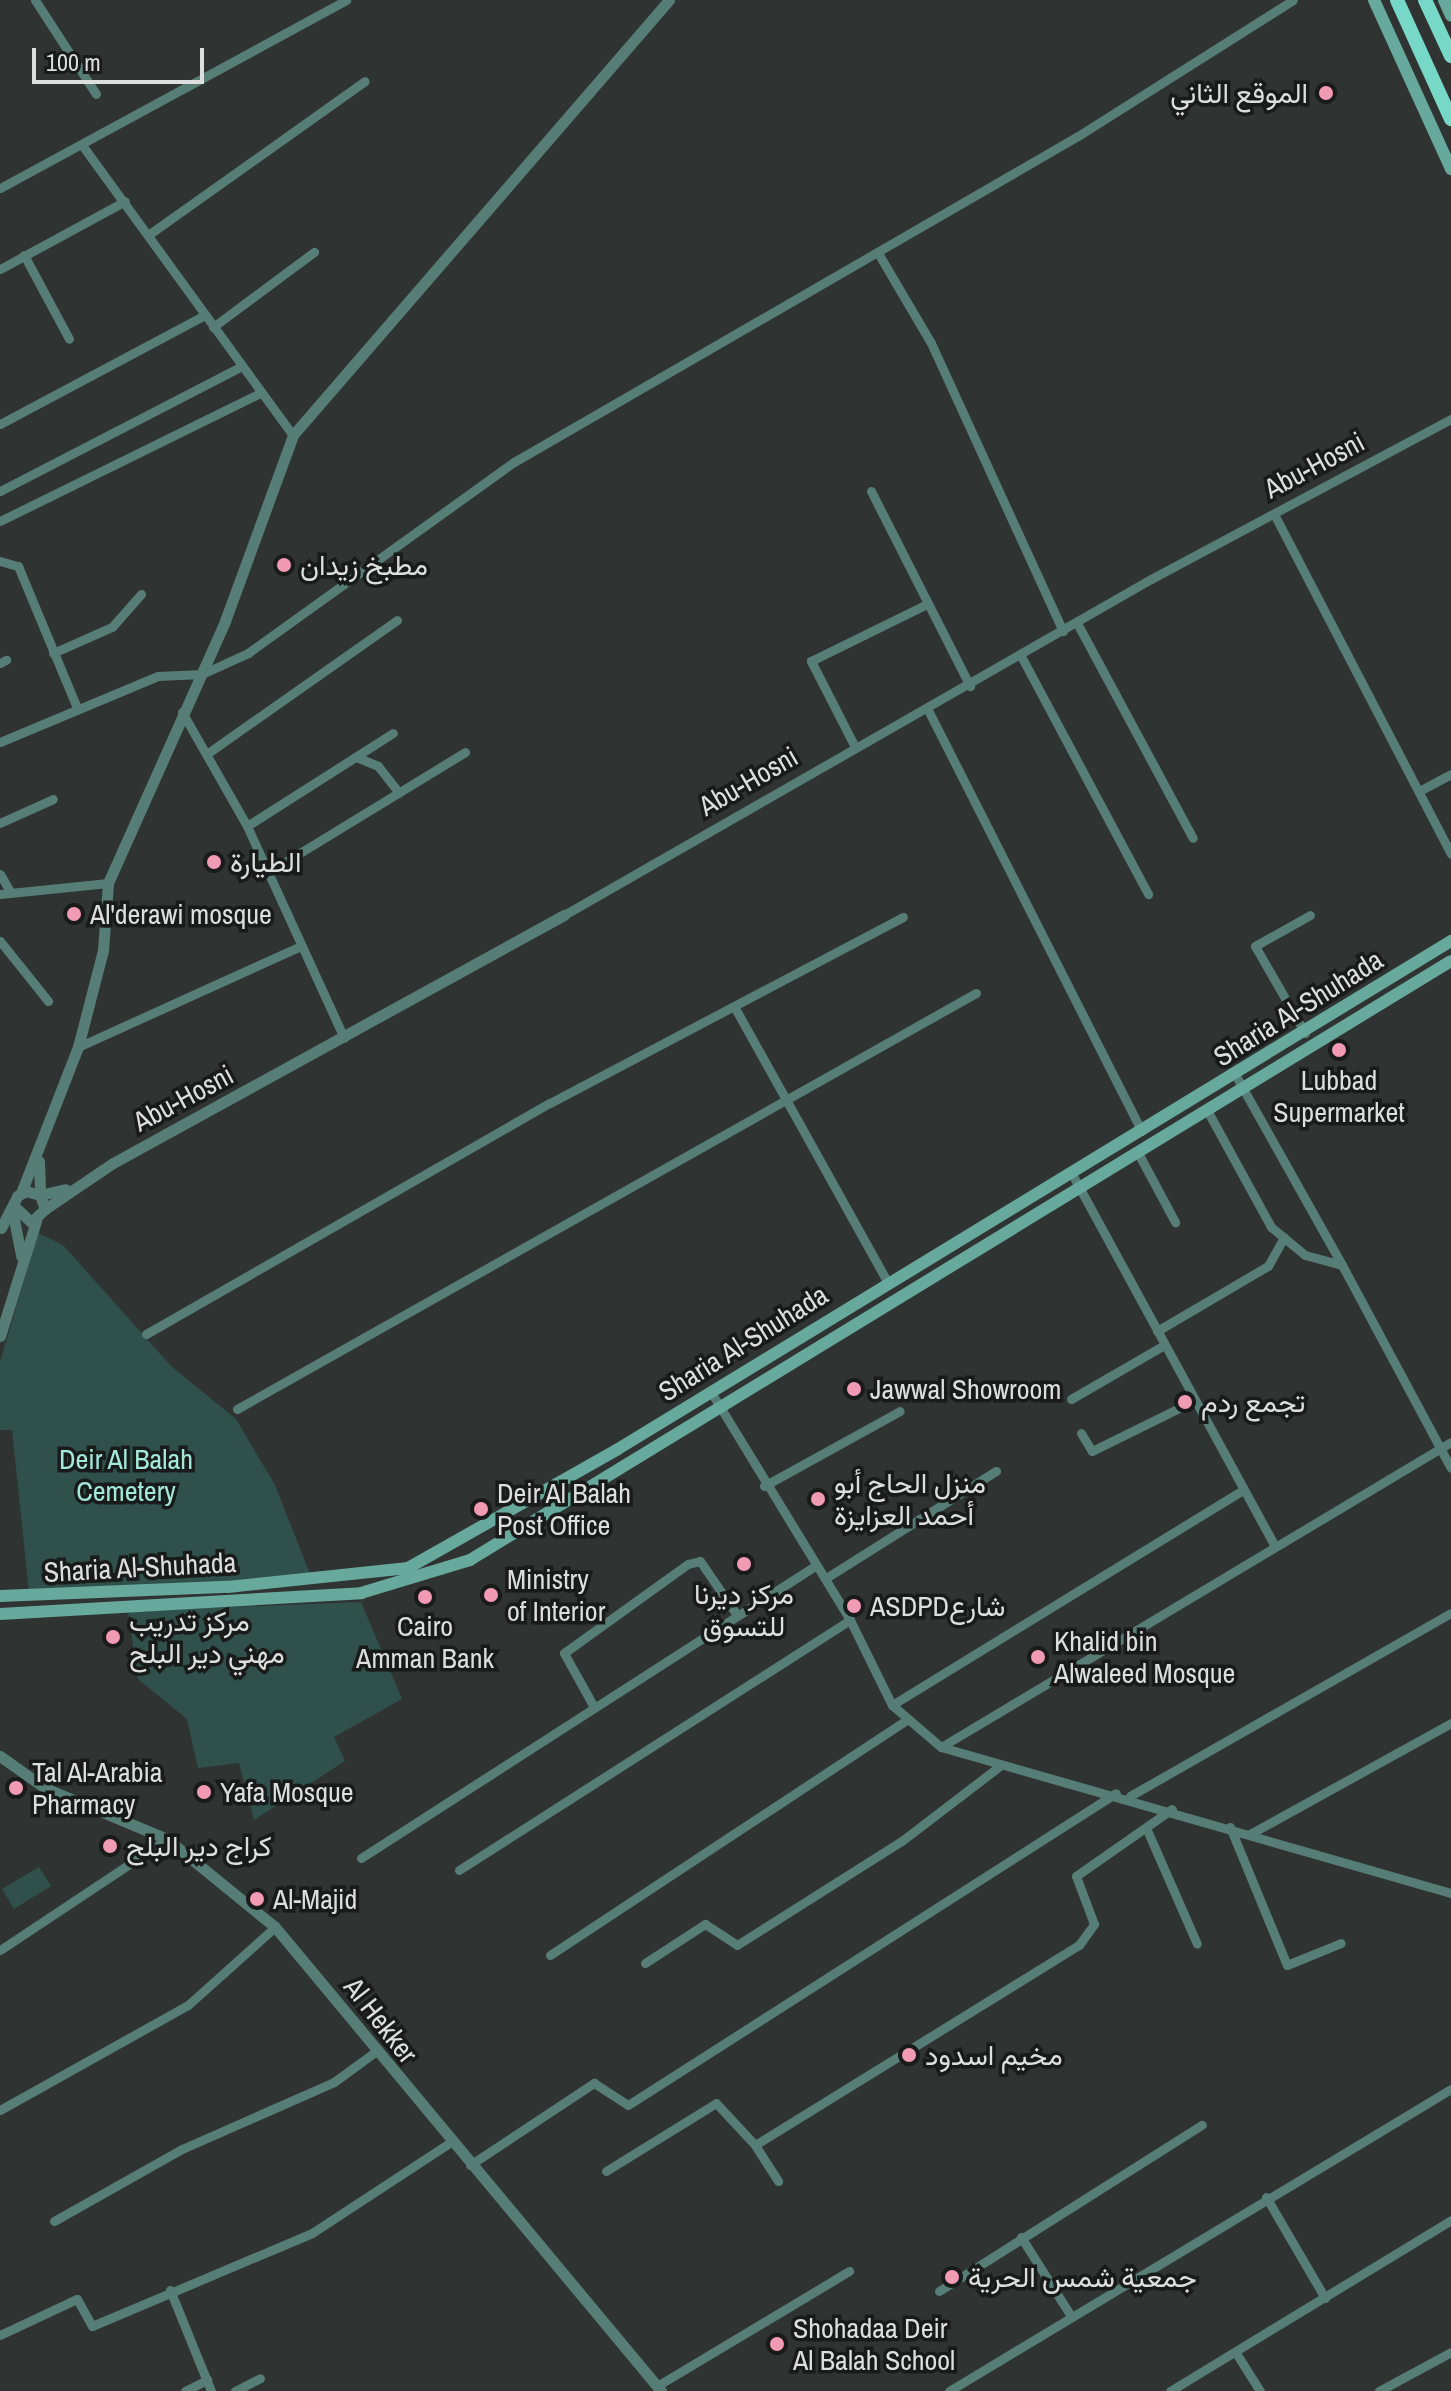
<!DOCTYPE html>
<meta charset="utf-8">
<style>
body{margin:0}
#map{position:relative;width:1451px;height:2391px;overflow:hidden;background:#2f3332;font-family:"Archivo Narrow",Vazirmatn,sans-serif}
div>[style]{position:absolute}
.green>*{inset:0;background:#30514b}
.minor>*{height:9px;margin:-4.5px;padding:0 4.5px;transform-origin:4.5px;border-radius:4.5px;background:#567e76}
.tertiary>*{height:11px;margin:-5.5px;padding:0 5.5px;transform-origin:5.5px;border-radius:5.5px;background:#567e76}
.secondary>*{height:12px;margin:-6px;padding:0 6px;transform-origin:6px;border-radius:6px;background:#67a99c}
.trunk>*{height:14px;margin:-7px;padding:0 7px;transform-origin:7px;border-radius:7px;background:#77d8c7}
.dots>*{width:22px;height:22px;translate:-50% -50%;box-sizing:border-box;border:4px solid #191a1a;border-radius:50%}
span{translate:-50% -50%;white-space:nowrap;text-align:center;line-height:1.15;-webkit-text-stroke:7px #191a1a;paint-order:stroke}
.poi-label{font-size:28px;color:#dddfde}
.right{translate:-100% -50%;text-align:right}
.left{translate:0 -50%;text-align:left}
.street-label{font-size:28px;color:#dddfde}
.park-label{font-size:28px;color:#a2e9db}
.scale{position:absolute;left:32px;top:48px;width:172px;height:36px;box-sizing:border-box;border:4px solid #dddfde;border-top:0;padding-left:10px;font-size:24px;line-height:28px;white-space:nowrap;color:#dddfde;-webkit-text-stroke:6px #191a1a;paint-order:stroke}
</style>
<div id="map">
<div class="green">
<i style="clip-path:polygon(38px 1233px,63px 1245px,171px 1366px,236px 1419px,275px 1485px,312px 1579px,29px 1592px,12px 1430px,0 1430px,0 1362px)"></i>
<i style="clip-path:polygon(361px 1602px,402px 1699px,334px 1737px,345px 1761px,254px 1820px,239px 1763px,198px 1768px,187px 1719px,138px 1679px,128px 1611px)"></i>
<i style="clip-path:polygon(39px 1867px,51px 1886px,14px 1909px,2px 1889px)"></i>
</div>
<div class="minor">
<i style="left:35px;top:0;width:112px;rotate:57deg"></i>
<i style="left:82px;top:145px;width:359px;rotate:54deg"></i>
<i style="left:0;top:188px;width:394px;rotate:-28.5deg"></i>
<i style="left:151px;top:233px;width:262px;rotate:-35.4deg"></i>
<i style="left:878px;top:253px;width:104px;rotate:59.5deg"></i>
<i style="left:931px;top:343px;width:317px;rotate:65.4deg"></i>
<i style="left:24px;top:255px;width:95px;rotate:61.8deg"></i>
<i style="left:0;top:269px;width:142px;rotate:-28.5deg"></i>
<i style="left:213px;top:327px;width:126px;rotate:-36.6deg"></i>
<i style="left:0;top:424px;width:232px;rotate:-28deg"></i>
<i style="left:0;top:491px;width:268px;rotate:-27.3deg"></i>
<i style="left:871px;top:491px;width:219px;rotate:63.1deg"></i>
<i style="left:1274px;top:514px;width:383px;rotate:62.5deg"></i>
<i style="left:0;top:521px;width:290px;rotate:-26.2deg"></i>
<i style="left:0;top:561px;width:19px;rotate:16deg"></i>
<i style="left:18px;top:566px;width:154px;rotate:67.4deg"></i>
<i style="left:1077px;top:623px;width:244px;rotate:61.7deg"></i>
<i style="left:53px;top:653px;width:64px;rotate:-23.8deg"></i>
<i style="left:112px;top:627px;width:44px;rotate:-48.7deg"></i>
<i style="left:1021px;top:656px;width:270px;rotate:61.9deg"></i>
<i style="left:0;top:663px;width:7px;rotate:-27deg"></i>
<i style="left:928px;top:710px;width:472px;rotate:63.1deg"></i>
<i style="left:182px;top:712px;width:131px;rotate:60.3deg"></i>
<i style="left:247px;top:826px;width:233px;rotate:65.4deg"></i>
<i style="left:0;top:742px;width:171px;rotate:-22.7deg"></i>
<i style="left:158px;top:676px;width:44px;rotate:-2.6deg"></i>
<i style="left:202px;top:674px;width:51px;rotate:-24.5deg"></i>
<i style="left:248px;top:653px;width:327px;rotate:-35.7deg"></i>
<i style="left:514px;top:462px;width:651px;rotate:-30.03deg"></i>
<i style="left:1078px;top:136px;width:254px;rotate:-32.3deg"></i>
<i style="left:855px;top:747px;width:97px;rotate:-117.1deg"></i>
<i style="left:811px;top:661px;width:127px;rotate:-26.2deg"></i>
<i style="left:208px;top:753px;width:231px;rotate:-35.1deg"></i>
<i style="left:356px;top:757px;width:24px;rotate:22deg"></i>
<i style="left:378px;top:766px;width:34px;rotate:52deg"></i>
<i style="left:1421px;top:790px;width:34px;rotate:-28deg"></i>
<i style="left:0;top:823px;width:58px;rotate:-24.4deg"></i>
<i style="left:247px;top:826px;width:173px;rotate:-32.5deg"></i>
<i style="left:267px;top:873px;width:232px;rotate:-31.4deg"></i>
<i style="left:0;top:874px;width:20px;rotate:60deg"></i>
<i style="left:0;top:894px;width:109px;rotate:-5.8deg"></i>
<i style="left:564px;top:915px;width:676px;rotate:-29.79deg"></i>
<i style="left:1151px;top:579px;width:340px;rotate:-28.1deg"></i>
<i style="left:0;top:941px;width:77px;rotate:51.3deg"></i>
<i style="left:735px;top:1008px;width:315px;rotate:60.9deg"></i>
<i style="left:1305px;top:1033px;width:100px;rotate:-119.9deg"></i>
<i style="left:1255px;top:946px;width:63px;rotate:-29.4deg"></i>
<i style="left:78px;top:1047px;width:242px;rotate:-24.4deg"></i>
<i style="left:1236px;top:1076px;width:217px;rotate:60.7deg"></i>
<i style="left:1207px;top:1110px;width:133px;rotate:61.3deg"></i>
<i style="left:1271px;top:1227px;width:44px;rotate:39.5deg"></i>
<i style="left:1305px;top:1255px;width:38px;rotate:15deg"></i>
<i style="left:1342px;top:1265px;width:230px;rotate:61.8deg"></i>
<i style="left:1137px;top:1151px;width:81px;rotate:61.8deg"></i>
<i style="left:1072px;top:1174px;width:422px;rotate:61.4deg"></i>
<i style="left:1157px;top:1331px;width:129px;rotate:-30.4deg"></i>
<i style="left:1268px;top:1266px;width:33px;rotate:-61deg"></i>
<i style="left:146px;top:1334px;width:465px;rotate:-29.8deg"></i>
<i style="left:550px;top:1103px;width:399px;rotate:-27.8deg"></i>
<i style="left:711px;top:1392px;width:267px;rotate:58.6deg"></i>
<i style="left:850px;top:1620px;width:95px;rotate:63.7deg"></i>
<i style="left:892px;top:1705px;width:65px;rotate:40.6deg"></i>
<i style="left:941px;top:1747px;width:530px;rotate:15.98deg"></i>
<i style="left:1071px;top:1399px;width:108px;rotate:-30.1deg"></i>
<i style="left:237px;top:1409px;width:848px;rotate:-29.38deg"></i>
<i style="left:1081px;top:1433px;width:21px;rotate:59deg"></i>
<i style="left:1092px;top:1451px;width:113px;rotate:-26.3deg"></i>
<i style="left:764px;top:1486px;width:155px;rotate:-28.9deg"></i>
<i style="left:826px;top:1578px;width:201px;rotate:-32.2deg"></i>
<i style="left:892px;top:1705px;width:409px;rotate:-31.5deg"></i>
<i style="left:594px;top:1707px;width:62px;rotate:-119.1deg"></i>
<i style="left:564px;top:1653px;width:153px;rotate:-35.7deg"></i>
<i style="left:688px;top:1564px;width:12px;rotate:-14deg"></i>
<i style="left:700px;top:1561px;width:65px;rotate:55.6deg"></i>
<i style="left:941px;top:1747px;width:594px;rotate:-30.88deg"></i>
<i style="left:1130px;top:1796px;width:369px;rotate:-29.7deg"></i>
<i style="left:1230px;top:1827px;width:149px;rotate:67.6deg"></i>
<i style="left:1287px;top:1965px;width:58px;rotate:-22.2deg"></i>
<i style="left:1147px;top:1830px;width:124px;rotate:66.3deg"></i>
<i style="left:1250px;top:1834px;width:230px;rotate:-28.9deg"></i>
<i style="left:361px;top:1858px;width:540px;rotate:-32.75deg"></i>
<i style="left:459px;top:1870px;width:464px;rotate:-32.6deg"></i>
<i style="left:0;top:1950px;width:201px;rotate:-33.6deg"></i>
<i style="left:550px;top:1955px;width:427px;rotate:-33.4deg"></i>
<i style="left:645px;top:1963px;width:72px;rotate:-33deg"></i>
<i style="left:705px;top:1924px;width:38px;rotate:33deg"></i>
<i style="left:737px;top:1945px;width:196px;rotate:-32.3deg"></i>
<i style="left:903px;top:1840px;width:123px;rotate:-37.4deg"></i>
<i style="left:0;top:2110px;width:215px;rotate:-29.2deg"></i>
<i style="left:188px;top:2005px;width:117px;rotate:-41.9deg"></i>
<i style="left:755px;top:2145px;width:43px;rotate:57.4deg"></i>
<i style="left:470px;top:2165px;width:149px;rotate:-33.5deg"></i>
<i style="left:594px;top:2083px;width:40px;rotate:32.9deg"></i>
<i style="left:628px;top:2105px;width:579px;rotate:-32.59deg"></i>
<i style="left:606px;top:2171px;width:129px;rotate:-31.7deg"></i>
<i style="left:716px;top:2103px;width:57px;rotate:47.1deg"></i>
<i style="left:755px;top:2145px;width:381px;rotate:-31.7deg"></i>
<i style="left:1079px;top:1945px;width:26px;rotate:-54deg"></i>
<i style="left:1094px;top:1924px;width:51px;rotate:-110.6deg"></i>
<i style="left:1076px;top:1876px;width:117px;rotate:-34.9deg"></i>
<i style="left:1266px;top:2197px;width:117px;rotate:59.7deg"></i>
<i style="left:54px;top:2221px;width:147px;rotate:-29.4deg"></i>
<i style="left:182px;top:2149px;width:166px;rotate:-23.8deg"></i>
<i style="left:334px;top:2082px;width:51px;rotate:-36.2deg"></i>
<i style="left:1021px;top:2237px;width:93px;rotate:57.7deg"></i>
<i style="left:170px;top:2290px;width:109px;rotate:67.9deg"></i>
<i style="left:939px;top:2291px;width:311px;rotate:-32.3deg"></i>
<i style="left:0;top:2335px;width:85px;rotate:-25.1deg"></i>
<i style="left:77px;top:2299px;width:31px;rotate:61deg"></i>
<i style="left:92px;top:2326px;width:239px;rotate:-22.9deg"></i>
<i style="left:312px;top:2233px;width:166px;rotate:-33.2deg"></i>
<i style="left:1236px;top:2353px;width:45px;rotate:57.7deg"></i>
<i style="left:657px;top:2386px;width:224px;rotate:-30.9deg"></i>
<i style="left:185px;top:2391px;width:25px;rotate:-27deg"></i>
<i style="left:235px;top:2391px;width:28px;rotate:-27deg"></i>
<i style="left:949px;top:2391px;width:586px;rotate:-31.03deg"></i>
<i style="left:1170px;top:2391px;width:329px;rotate:-31.3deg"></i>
<i style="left:1379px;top:2391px;width:82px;rotate:-28.4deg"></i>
</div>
<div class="tertiary">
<i style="left:39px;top:1161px;width:34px;rotate:88deg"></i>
<i style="left:40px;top:1195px;width:26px;rotate:-13deg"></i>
<i style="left:21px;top:1193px;width:157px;rotate:-68.7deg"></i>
<i style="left:78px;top:1047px;width:100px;rotate:-75.5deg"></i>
<i style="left:103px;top:950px;width:67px;rotate:-85.7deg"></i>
<i style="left:108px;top:883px;width:287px;rotate:-65.9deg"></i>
<i style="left:225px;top:621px;width:198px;rotate:-69.9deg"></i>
<i style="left:293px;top:435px;width:575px;rotate:-49.16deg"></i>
<i style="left:45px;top:1209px;width:82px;rotate:-34.1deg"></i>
<i style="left:113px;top:1163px;width:515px;rotate:-28.81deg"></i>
<i style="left:14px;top:1219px;width:38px;rotate:79deg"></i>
<i style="left:1px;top:1228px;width:36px;rotate:-63deg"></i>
<i style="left:17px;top:1196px;width:10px;rotate:-29deg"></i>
<i style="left:26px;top:1191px;width:15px;rotate:16deg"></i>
<i style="left:40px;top:1195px;width:15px;rotate:70deg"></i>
<i style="left:45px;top:1209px;width:19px;rotate:137deg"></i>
<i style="left:31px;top:1222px;width:23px;rotate:-137deg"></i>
<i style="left:0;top:1336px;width:121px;rotate:-72.6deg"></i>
<i style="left:0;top:1756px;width:55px;rotate:35.4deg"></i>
<i style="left:45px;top:1788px;width:132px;rotate:22.7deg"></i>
<i style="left:167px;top:1839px;width:139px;rotate:39.2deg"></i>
<i style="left:275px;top:1927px;width:604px;rotate:50.24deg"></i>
</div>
<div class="secondary">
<i style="left:1374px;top:0;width:186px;rotate:65.5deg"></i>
<i style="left:1444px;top:0;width:17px;rotate:66deg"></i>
<i style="left:0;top:1596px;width:228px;rotate:-2.3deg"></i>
<i style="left:228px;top:1587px;width:181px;rotate:-6deg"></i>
<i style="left:408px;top:1568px;width:241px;rotate:-29.5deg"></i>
<i style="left:618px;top:1449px;width:976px;rotate:-31.38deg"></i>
<i style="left:0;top:1614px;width:362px;rotate:-3.3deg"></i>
<i style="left:361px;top:1593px;width:114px;rotate:-16.8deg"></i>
<i style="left:470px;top:1560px;width:1149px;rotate:-31.41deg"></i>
</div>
<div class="trunk">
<i style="left:1397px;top:0;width:131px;rotate:65.6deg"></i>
<i style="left:1425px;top:0;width:62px;rotate:65.1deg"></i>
</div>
<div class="dots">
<i style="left:1326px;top:93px;background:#f19ab4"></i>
<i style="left:284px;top:565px;background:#f19ab4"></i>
<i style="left:214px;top:862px;background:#f19ab4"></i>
<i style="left:74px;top:914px;background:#f19ab4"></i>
<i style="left:1339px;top:1050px;background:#f19ab4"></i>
<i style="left:854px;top:1389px;background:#f19ab4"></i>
<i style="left:1185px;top:1402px;background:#f19ab4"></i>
<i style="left:818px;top:1499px;background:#f19ab4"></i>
<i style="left:481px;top:1509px;background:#f19ab4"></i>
<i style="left:744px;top:1564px;background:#f19ab4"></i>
<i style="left:491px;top:1595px;background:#f19ab4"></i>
<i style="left:425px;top:1597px;background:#f19ab4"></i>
<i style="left:854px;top:1606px;background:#f19ab4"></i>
<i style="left:113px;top:1637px;background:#f19ab4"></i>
<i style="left:1038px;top:1657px;background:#f19ab4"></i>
<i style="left:16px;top:1788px;background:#f19ab4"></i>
<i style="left:204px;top:1792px;background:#f19ab4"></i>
<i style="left:110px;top:1846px;background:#f19ab4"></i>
<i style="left:257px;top:1899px;background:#f19ab4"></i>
<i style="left:909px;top:2055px;background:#f19ab4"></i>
<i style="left:952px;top:2277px;background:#f19ab4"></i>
<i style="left:777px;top:2344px;background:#f19ab4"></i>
</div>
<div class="poi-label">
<span class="right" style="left:1308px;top:93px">الموقع الثاني</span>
<span class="left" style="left:300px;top:565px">مطبخ زيدان</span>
<span class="left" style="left:230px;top:862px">الطيارة</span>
<span class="left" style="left:90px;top:914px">Al'derawi mosque</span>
<span style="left:1339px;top:1096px">Lubbad<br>Supermarket</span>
<span class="left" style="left:870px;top:1389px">Jawwal Showroom</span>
<span class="left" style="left:1201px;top:1402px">تجمع ردم</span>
<span class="left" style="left:834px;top:1499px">منزل الحاج أبو<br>أحمد العزايزة</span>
<span class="left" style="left:497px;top:1509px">Deir Al Balah<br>Post Office</span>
<span class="left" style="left:507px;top:1595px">Ministry<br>of Interior</span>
<span style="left:744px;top:1610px">مركز ديرنا<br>للتسوق</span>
<span class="left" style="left:870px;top:1606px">ASDPDشارع</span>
<span class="left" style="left:129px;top:1637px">مركز تدريب<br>مهني دير البلح</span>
<span style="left:425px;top:1642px">Cairo<br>Amman Bank</span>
<span class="left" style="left:1054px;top:1657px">Khalid bin<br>Alwaleed Mosque</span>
<span class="left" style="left:32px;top:1788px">Tal Al-Arabia<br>Pharmacy</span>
<span class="left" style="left:220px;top:1792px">Yafa Mosque</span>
<span class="left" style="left:126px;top:1846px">كراج دير البلح</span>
<span class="left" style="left:273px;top:1899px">Al-Majid</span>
<span class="left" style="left:925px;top:2055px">مخيم اسدود</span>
<span class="left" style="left:968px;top:2277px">جمعية شمس الحرية</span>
<span class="left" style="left:793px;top:2344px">Shohadaa Deir<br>Al Balah School</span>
</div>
<div class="street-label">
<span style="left:1314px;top:465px;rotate:-28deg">Abu-Hosni</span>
<span style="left:748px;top:781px;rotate:-30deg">Abu-Hosni</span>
<span style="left:1298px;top:1008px;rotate:-32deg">Sharia Al-Shuhada</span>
<span style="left:183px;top:1098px;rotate:-28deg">Abu-Hosni</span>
<span style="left:743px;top:1343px;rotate:-32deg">Sharia Al-Shuhada</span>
<span style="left:140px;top:1567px;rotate:-3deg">Sharia Al-Shuhada</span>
<span style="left:381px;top:2020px;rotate:52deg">Al Hekker</span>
</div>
<div class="park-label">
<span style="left:126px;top:1475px">Deir Al Balah<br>Cemetery</span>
</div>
<div class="scale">100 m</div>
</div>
